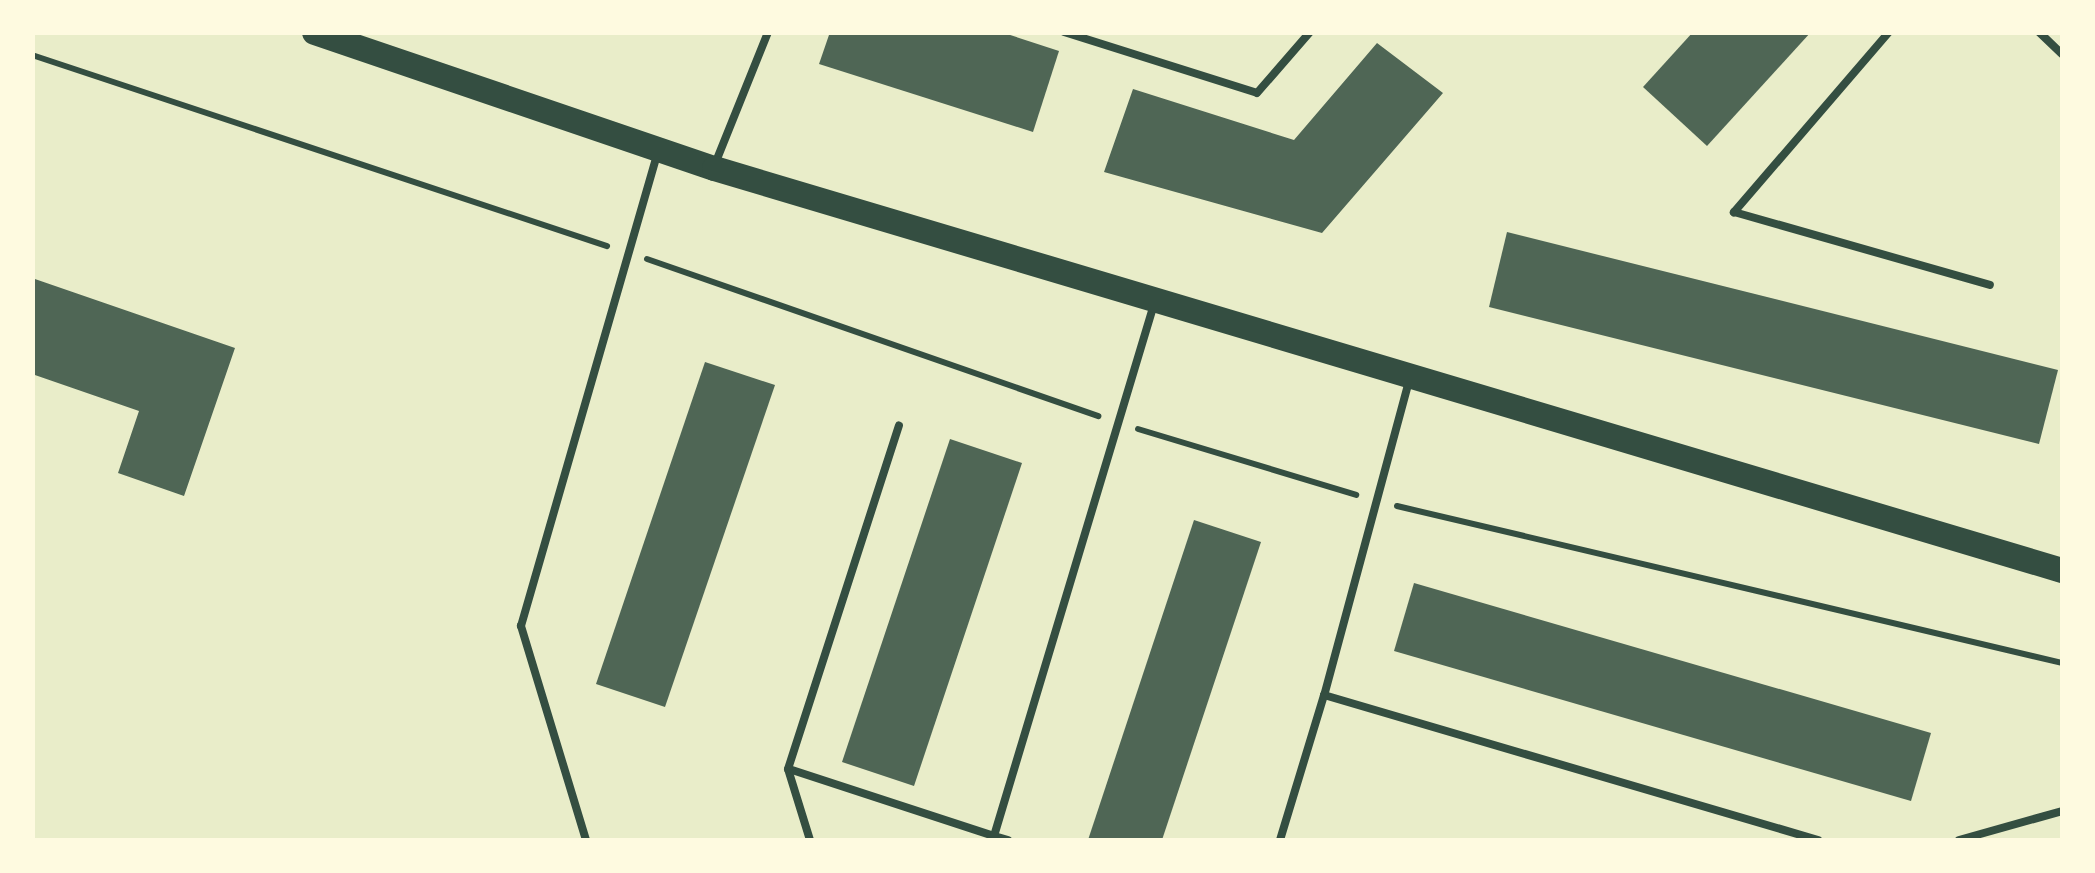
<!DOCTYPE html>
<style>
body{margin:0}
#map{position:relative;width:2095px;height:873px;overflow:hidden;background:#e9edc9;font-family:Barlow,sans-serif}
div>[style]{position:absolute}
.building>*{inset:0;background:#4f6655}
.path>*{height:6px;margin:-3px;padding:0 3px;transform-origin:3px;border-radius:3px;background:#344e41}
.service>*{height:8px;margin:-4px;padding:0 4px;transform-origin:4px;border-radius:4px;background:#344e41}
.primary>*{height:25px;margin:-12.5px;padding:0 12.5px;transform-origin:12.5px;border-radius:12.5px;background:#344e41}
span{translate:-50% -50%;white-space:nowrap;text-align:center;line-height:1.15;-webkit-text-stroke:10px #fefae0;paint-order:stroke}
.frame{position:absolute;inset:0;border:35px solid #fefae0;pointer-events:none}
</style>
<div id="map">
<div class="building">
<i style="clip-path:polygon(830px 32px,1001px 32px,1059px 51px,1033px 132px,819px 64px)"></i>
<i style="clip-path:polygon(1693px 32px,1811px 32px,1707px 146px,1643px 87px)"></i>
<i style="clip-path:polygon(1377px 43px,1443px 93px,1322px 233px,1104px 172px,1133px 89px,1294px 140px)"></i>
<i style="clip-path:polygon(1507px 232px,2058px 370px,2039px 444px,1489px 307px)"></i>
<i style="clip-path:polygon(32px 278px,235px 348px,184px 496px,118px 473px,139px 411px,32px 374px)"></i>
<i style="clip-path:polygon(705px 362px,775px 385px,665px 707px,596px 684px)"></i>
<i style="clip-path:polygon(950px 439px,1022px 463px,914px 786px,842px 762px)"></i>
<i style="clip-path:polygon(1194px 520px,1261px 542px,1162px 840px,1088px 840px)"></i>
<i style="clip-path:polygon(1414px 583px,1931px 733px,1911px 801px,1394px 651px)"></i>
</div>
<div class="path">
<i style="left:32px;top:55px;width:606px;rotate:18.38deg"></i>
<i style="left:647px;top:259px;width:478px;rotate:19.2deg"></i>
<i style="left:1138px;top:429px;width:228px;rotate:16.8deg"></i>
<i style="left:1397px;top:506px;width:683px;rotate:13.28deg"></i>
</div>
<div class="service">
<i style="left:1064px;top:32px;width:202px;rotate:17.5deg"></i>
<i style="left:1257px;top:93px;width:81px;rotate:-49deg"></i>
<i style="left:1889px;top:32px;width:238px;rotate:130.7deg"></i>
<i style="left:1734px;top:212px;width:266px;rotate:15.9deg"></i>
<i style="left:2039px;top:32px;width:32px;rotate:44deg"></i>
<i style="left:715px;top:164px;width:142px;rotate:-68.1deg"></i>
<i style="left:1409px;top:381px;width:325px;rotate:105.1deg"></i>
<i style="left:1324px;top:695px;width:515px;rotate:16.36deg"></i>
<i style="left:789px;top:769px;width:216px;rotate:18.1deg"></i>
<i style="left:586px;top:840px;width:224px;rotate:-106.9deg"></i>
<i style="left:521px;top:626px;width:491px;rotate:-73.9deg"></i>
<i style="left:810px;top:840px;width:74px;rotate:-107.2deg"></i>
<i style="left:788px;top:769px;width:361px;rotate:-72.1deg"></i>
<i style="left:1008px;top:840px;width:15px;rotate:-164deg"></i>
<i style="left:994px;top:836px;width:556px;rotate:-73.26deg"></i>
<i style="left:1280px;top:840px;width:152px;rotate:-73.1deg"></i>
<i style="left:1959px;top:840px;width:107px;rotate:-15.7deg"></i>
</div>
<div class="primary">
<i style="left:314px;top:32px;width:422px;rotate:18.8deg"></i>
<i style="left:714px;top:168px;width:1407px;rotate:16.61deg"></i>
</div>
<div class="frame"></div>
</div>
